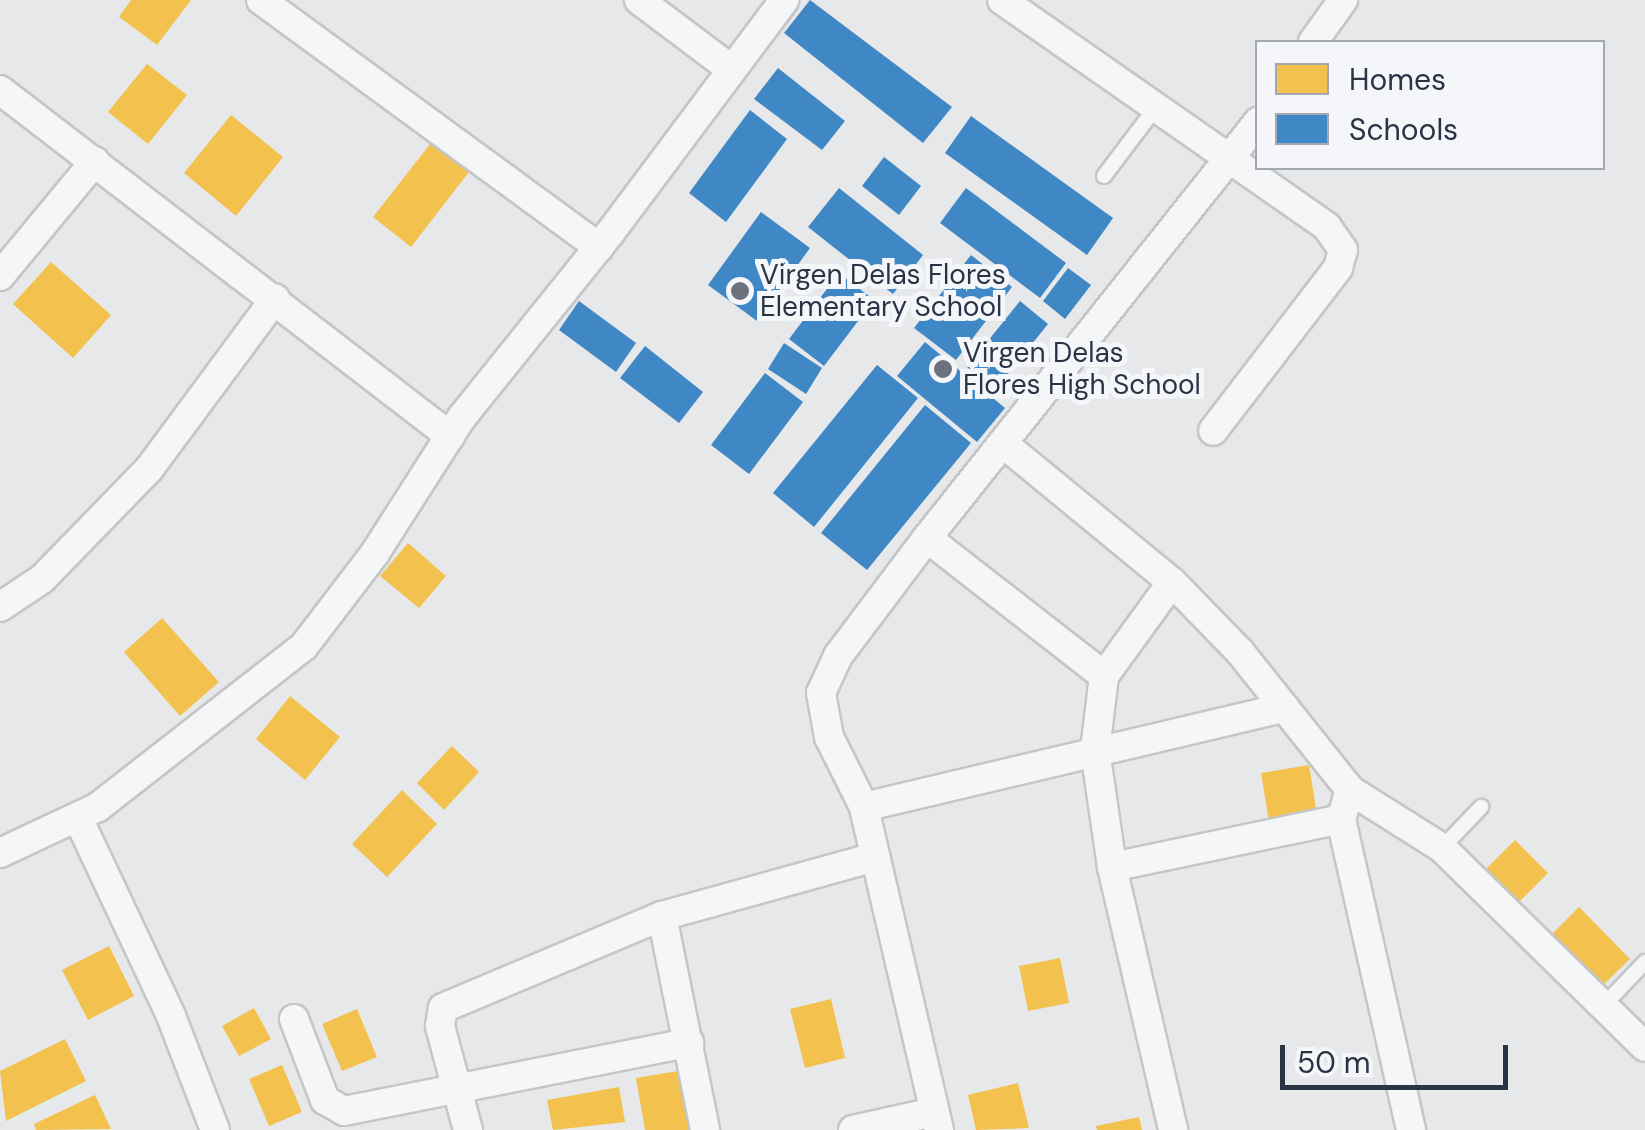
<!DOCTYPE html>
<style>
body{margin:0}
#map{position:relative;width:1645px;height:1130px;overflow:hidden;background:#e6e8ea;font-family:"DM Sans",sans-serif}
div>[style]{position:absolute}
.homes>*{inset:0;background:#f2c14e}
.schools>*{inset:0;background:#3f88c5}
.roads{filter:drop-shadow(2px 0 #c4c6c8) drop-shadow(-2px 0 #c4c6c8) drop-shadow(0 2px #c4c6c8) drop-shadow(0 -2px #c4c6c8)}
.lane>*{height:14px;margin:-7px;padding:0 7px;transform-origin:7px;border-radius:7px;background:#f5f6f7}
.street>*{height:28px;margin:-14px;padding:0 14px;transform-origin:14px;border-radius:14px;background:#f5f6f7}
.dots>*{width:28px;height:28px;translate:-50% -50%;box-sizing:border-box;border:5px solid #f4f6f9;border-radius:50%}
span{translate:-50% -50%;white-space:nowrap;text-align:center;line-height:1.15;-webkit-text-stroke:10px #f4f6f9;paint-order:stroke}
.poi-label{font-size:28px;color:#2b3445}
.left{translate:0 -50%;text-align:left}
.legend{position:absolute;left:1255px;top:40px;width:350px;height:130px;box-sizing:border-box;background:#f4f6f9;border:2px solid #a4a8b1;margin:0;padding:12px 18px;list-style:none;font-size:30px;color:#2b3445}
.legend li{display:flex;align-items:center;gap:20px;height:50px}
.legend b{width:50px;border:2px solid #a4a8b1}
.scale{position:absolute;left:1280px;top:1045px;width:228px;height:45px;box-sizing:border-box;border:5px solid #2b3445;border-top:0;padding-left:12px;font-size:30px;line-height:35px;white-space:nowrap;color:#2b3445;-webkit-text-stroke:8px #f4f6f9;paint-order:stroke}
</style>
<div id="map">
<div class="homes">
<i style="clip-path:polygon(131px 0,191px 0,157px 45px,119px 17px)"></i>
<i style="clip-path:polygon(147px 64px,187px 95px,148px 144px,108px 112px)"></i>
<i style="clip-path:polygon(231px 115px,283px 157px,236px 216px,184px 173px)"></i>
<i style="clip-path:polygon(431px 143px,469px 172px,411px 247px,373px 217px)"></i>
<i style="clip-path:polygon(51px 262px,111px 315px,73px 358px,13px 304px)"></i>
<i style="clip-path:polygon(408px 543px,446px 576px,419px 608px,380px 576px)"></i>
<i style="clip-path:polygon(162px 618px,219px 682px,180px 716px,124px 652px)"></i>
<i style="clip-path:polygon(290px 696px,340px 737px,305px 780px,256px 739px)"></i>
<i style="clip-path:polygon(452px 746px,479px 772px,444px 810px,417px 783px)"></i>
<i style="clip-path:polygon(1309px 765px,1317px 815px,1269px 822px,1261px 773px)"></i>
<i style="clip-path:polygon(402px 790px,437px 824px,387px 877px,352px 844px)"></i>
<i style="clip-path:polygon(1515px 840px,1548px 873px,1517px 904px,1484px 871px)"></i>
<i style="clip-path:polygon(1579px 907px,1630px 959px,1602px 986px,1551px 935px)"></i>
<i style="clip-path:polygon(109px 946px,134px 996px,88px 1020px,62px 970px)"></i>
<i style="clip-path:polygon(1060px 958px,1069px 1003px,1028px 1011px,1019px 966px)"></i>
<i style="clip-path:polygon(831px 999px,845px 1058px,805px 1068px,790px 1009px)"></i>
<i style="clip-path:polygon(254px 1008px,271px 1039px,239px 1056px,222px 1026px)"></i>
<i style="clip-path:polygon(357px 1009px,377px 1057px,342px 1071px,322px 1024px)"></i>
<i style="clip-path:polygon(65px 1039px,86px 1081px,6px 1121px,0 1071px)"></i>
<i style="clip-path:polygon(282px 1065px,302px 1112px,269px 1126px,249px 1079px)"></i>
<i style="clip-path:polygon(684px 1070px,694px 1130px,645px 1130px,636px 1078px)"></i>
<i style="clip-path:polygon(1018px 1083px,1029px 1128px,976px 1130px,968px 1095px)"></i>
<i style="clip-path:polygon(619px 1087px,625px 1122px,553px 1130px,547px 1100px)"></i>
<i style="clip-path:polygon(95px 1095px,111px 1129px,36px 1130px,34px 1124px)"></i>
<i style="clip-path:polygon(1139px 1117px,1142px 1130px,1097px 1130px,1096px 1126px)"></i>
</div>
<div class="schools">
<i style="clip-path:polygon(810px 0,952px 107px,923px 143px,784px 33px)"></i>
<i style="clip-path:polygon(778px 68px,845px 121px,822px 150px,754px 99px)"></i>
<i style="clip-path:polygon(750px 110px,787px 139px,726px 222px,689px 193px)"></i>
<i style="clip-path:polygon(971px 116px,1113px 218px,1087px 255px,945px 153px)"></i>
<i style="clip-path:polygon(884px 157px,921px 186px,899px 215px,862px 186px)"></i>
<i style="clip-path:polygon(839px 188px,923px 255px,893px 294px,808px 227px)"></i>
<i style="clip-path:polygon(966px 188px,1066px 263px,1040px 298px,940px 223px)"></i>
<i style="clip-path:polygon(761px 212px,810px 248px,757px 321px,708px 285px)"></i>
<i style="clip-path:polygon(971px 255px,1012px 287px,956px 360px,914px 328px)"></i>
<i style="clip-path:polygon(1068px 268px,1091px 285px,1065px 319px,1043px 301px)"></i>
<i style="clip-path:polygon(839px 273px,874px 300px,824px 366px,789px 339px)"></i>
<i style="clip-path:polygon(579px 301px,636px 343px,616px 372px,559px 330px)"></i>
<i style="clip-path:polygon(1020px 301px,1048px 324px,995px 390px,967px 367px)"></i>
<i style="clip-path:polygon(925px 342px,1005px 408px,977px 442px,897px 376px)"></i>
<i style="clip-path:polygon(784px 343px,822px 368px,806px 394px,768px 369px)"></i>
<i style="clip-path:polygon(645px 346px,703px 392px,679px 423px,620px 378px)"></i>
<i style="clip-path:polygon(877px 365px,918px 398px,814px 527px,773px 493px)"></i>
<i style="clip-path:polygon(765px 373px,803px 402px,749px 474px,711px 445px)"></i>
<i style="clip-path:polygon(925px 405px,971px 443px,867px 570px,821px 533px)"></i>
</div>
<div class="roads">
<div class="lane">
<i style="left:1104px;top:176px;width:83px;rotate:-52.9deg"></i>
<i style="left:1442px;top:848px;width:57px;rotate:-46.4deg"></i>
<i style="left:1603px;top:1006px;width:61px;rotate:-46.3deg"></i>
</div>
<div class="street">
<i style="left:261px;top:0;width:419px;rotate:36.2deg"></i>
<i style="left:639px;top:0;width:115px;rotate:36.9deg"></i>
<i style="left:1002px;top:0;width:396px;rotate:34.9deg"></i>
<i style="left:1327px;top:227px;width:28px;rotate:55deg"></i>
<i style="left:1343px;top:250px;width:19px;rotate:106deg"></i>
<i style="left:1338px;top:268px;width:205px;rotate:127.5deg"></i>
<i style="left:1313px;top:42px;width:52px;rotate:-54.5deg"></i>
<i style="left:0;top:90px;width:568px;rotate:37.56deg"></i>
<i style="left:0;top:276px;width:149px;rotate:-50.4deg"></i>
<i style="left:1005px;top:445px;width:216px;rotate:39.4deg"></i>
<i style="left:1172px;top:582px;width:98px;rotate:45.8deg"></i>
<i style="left:1240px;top:652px;width:176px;rotate:51.4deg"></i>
<i style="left:1350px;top:790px;width:109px;rotate:32.2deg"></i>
<i style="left:1442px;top:848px;width:284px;rotate:44.4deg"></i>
<i style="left:927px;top:538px;width:224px;rotate:37.9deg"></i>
<i style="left:1172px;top:582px;width:116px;rotate:125.9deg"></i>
<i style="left:1104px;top:676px;width:75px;rotate:96.9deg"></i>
<i style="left:1095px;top:750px;width:118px;rotate:81.7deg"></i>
<i style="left:1112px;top:867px;width:270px;rotate:76.9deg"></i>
<i style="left:0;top:607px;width:50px;rotate:-33.7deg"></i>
<i style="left:42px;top:579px;width:153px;rotate:-45.8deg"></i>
<i style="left:149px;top:469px;width:212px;rotate:-53.5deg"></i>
<i style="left:1350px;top:790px;width:30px;rotate:107deg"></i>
<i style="left:1341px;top:819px;width:319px;rotate:77.3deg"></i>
<i style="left:864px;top:807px;width:432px;rotate:-13.3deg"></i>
<i style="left:78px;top:818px;width:219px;rotate:64.8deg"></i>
<i style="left:171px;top:1016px;width:122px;rotate:68.9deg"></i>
<i style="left:0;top:853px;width:108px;rotate:-25.1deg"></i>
<i style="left:98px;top:807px;width:261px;rotate:-38deg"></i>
<i style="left:304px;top:646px;width:117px;rotate:-52.6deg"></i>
<i style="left:375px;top:553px;width:161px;rotate:-57.4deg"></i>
<i style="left:462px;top:417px;width:236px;rotate:-51.2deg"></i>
<i style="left:610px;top:233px;width:291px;rotate:-53.2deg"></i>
<i style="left:1112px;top:867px;width:234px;rotate:-11.8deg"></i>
<i style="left:662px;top:916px;width:218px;rotate:78.6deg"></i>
<i style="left:294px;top:1019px;width:87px;rotate:69.1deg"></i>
<i style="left:325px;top:1100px;width:22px;rotate:30deg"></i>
<i style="left:344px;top:1111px;width:352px;rotate:-11.2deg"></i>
<i style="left:468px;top:1130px;width:108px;rotate:-105.1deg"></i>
<i style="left:440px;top:1026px;width:18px;rotate:-81deg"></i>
<i style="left:443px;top:1008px;width:238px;rotate:-22.8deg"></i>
<i style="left:662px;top:916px;width:221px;rotate:-15.5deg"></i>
<i style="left:853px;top:1130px;width:83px;rotate:-12.5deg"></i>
<i style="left:939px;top:1130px;width:332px;rotate:-103.1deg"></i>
<i style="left:864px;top:807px;width:78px;rotate:-116.6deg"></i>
<i style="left:829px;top:737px;width:45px;rotate:-100.3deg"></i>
<i style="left:821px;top:693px;width:41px;rotate:-65.3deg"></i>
<i style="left:838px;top:656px;width:148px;rotate:-53deg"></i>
<i style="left:927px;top:538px;width:532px;rotate:-51.49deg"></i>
</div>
</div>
<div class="dots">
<i style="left:740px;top:291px;background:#6c737f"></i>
<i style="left:943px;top:369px;background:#6c737f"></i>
</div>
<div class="poi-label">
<span class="left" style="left:760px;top:291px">Virgen Delas Flores<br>Elementary School</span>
<span class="left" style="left:963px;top:369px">Virgen Delas<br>Flores High School</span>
</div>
<ul class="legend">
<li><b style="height:28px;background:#f2c14e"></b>Homes</li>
<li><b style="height:28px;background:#3f88c5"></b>Schools</li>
</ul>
<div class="scale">50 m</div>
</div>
